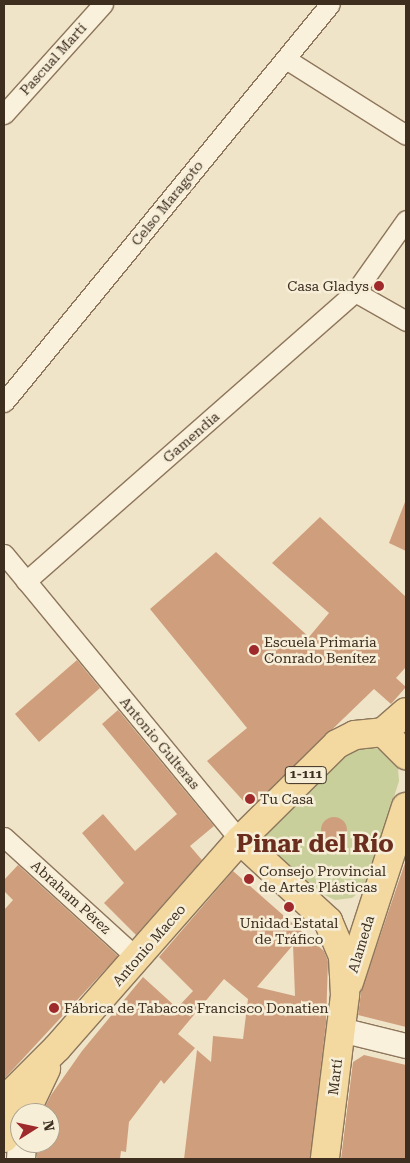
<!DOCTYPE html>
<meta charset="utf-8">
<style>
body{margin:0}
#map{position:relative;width:410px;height:1163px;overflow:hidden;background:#f0e4c8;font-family:"Roboto Serif",serif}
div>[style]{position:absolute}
.green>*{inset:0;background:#c9cf9b}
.building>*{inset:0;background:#cf9f7d}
.round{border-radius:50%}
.roads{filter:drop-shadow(1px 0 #8d765c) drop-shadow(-1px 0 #8d765c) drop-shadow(0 1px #8d765c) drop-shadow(0 -1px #8d765c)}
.minor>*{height:19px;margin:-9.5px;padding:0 9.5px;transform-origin:9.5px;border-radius:9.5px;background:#faf1dc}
.tertiary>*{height:24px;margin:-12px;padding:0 12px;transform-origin:12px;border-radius:12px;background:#faf1dc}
.secondary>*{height:28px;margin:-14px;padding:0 14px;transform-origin:14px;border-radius:14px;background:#faf1dc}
.primary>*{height:28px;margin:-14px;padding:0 14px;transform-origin:14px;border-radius:14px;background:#f3d9a0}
.dots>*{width:14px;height:14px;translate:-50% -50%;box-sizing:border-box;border:2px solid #f7eed8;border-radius:50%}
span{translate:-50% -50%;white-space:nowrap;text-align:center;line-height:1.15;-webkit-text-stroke:5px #f7eed8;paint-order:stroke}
.shield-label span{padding:1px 4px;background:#f7eed8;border:1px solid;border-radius:4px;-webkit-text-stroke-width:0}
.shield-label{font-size:12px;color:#3d2e20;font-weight:700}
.street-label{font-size:14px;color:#3d2e20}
.poi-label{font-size:14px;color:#3d2e20}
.right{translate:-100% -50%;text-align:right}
.left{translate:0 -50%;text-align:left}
.town-label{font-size:24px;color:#6b2e1e;font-weight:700}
.frame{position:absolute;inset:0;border:5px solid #3d2e20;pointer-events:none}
.north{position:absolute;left:10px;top:1103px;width:50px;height:50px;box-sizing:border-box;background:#f7eed8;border:1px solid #ada18e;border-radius:50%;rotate:80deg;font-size:14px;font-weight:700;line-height:20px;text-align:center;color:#3d2e20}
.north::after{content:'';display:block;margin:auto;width:18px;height:22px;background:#9e2a2b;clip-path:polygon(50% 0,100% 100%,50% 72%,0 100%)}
</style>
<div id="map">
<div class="green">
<i style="clip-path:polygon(357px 743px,369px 744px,380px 750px,398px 768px,399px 781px,366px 887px,352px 898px,335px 900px,303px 885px,267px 854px,262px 840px,264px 828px)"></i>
</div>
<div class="building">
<i style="clip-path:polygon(405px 502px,406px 503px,406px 551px,389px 543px)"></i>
<i style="clip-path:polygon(320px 517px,406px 597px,406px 667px,396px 678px,406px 687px,391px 704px,374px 689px,254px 805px,247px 805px,207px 761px,247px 728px,150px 609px,216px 552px,309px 637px,329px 613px,272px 563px)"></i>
<i style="clip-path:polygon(77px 660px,100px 688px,39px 742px,15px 714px)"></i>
<i style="clip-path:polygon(118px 710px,214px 826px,190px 846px,202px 860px,136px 935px,104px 903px,124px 883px,82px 833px,103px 814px,135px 851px,177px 814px,102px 724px)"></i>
<i class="round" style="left:321px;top:817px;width:26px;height:26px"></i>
<i style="clip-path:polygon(406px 860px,406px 1027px,358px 1015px,361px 992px)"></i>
<i style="clip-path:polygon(18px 865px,118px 956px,4px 1079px,4px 910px,13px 900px,4px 891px,4px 880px)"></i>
<i style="clip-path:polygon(evenodd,233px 871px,324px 951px,328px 961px,326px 1024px,310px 1159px,184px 1159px,197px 1050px,211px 1062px,213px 1036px,243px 1039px,248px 999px,224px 979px,178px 1034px,195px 1048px,164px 1084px,161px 1080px,129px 1122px,126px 1152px,121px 1151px,120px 1159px,37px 1159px,37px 1143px,50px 1143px,50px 1113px,42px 1113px,51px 1095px,82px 1051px,143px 977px,177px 1008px,193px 991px,159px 957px,233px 871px,293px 945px,295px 996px,257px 987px,293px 945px)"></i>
<i style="clip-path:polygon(364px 1055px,406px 1065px,406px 1159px,341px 1159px,353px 1062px)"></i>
</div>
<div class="roads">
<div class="minor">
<i style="left:286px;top:59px;width:142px;rotate:32.3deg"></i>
<i style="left:4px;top:114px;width:148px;rotate:-48deg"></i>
<i style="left:355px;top:292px;width:59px;rotate:29.6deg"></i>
<i style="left:4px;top:402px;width:514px;rotate:-50.68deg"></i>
<i style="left:4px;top:554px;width:371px;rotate:50.5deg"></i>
<i style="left:26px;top:581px;width:438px;rotate:-41.3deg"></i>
<i style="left:355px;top:292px;width:88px;rotate:-54.7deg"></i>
<i style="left:4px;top:837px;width:180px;rotate:42.3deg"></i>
</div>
<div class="tertiary">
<i style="left:341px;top:1030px;width:67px;rotate:13.8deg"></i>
</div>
<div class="secondary">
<i style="left:21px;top:1159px;width:16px;rotate:-86deg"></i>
</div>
<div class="primary">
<i style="left:383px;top:732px;width:33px;rotate:45deg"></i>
<i style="left:240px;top:840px;width:120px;rotate:42.6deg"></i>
<i style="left:328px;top:921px;width:39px;rotate:67deg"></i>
<i style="left:343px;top:957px;width:38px;rotate:87deg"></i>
<i style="left:345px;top:995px;width:165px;rotate:97deg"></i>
<i style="left:349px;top:982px;width:184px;rotate:-72deg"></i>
<i style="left:4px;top:1101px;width:75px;rotate:-45deg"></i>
<i style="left:57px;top:1048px;width:277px;rotate:-48.7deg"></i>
<i style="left:240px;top:840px;width:136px;rotate:-44.7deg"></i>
<i style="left:337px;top:744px;width:20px;rotate:-27deg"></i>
<i style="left:355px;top:735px;width:28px;rotate:-6deg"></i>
<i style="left:383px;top:732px;width:30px;rotate:-41deg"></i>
<i style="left:25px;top:1113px;width:49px;rotate:-64.5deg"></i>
<i style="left:4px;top:1138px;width:25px;rotate:-50deg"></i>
</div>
</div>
<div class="dots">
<i style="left:379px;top:286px;background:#9e2a2b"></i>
<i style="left:254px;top:650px;background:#9e2a2b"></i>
<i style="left:250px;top:799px;background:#9e2a2b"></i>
<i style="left:249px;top:879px;background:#9e2a2b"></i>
<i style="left:289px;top:907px;background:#9e2a2b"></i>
<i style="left:54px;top:1008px;background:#9e2a2b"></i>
</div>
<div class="shield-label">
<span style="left:306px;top:775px">1-111</span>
</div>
<div class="street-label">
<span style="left:53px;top:59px;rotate:-48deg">Pascual Martí</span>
<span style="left:167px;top:203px;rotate:-51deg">Celso Maragoto</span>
<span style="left:191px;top:437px;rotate:-41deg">Gamendia</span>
<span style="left:160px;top:743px;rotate:50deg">Antonio Gulteras</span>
<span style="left:71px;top:897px;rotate:42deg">Abraham Pérez</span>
<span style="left:361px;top:944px;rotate:-73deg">Alameda</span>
<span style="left:149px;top:945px;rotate:-49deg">Antonio Maceo</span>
<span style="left:335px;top:1077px;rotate:-83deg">Martí</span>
</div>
<div class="poi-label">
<span class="right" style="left:369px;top:286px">Casa Gladys</span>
<span class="left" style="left:264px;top:650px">Escuela Primaria<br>Conrado Benítez</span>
<span class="left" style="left:260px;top:799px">Tu Casa</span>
<span class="left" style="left:259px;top:879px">Consejo Provincial<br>de Artes Plásticas</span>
<span style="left:289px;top:931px">Unidad Estatal<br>de Tráfico</span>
<span class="left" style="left:64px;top:1008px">Fábrica de Tabacos Francisco Donatien</span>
</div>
<div class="town-label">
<span style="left:315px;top:845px">Pinar del Río</span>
</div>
<div class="frame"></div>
<div class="north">N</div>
</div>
